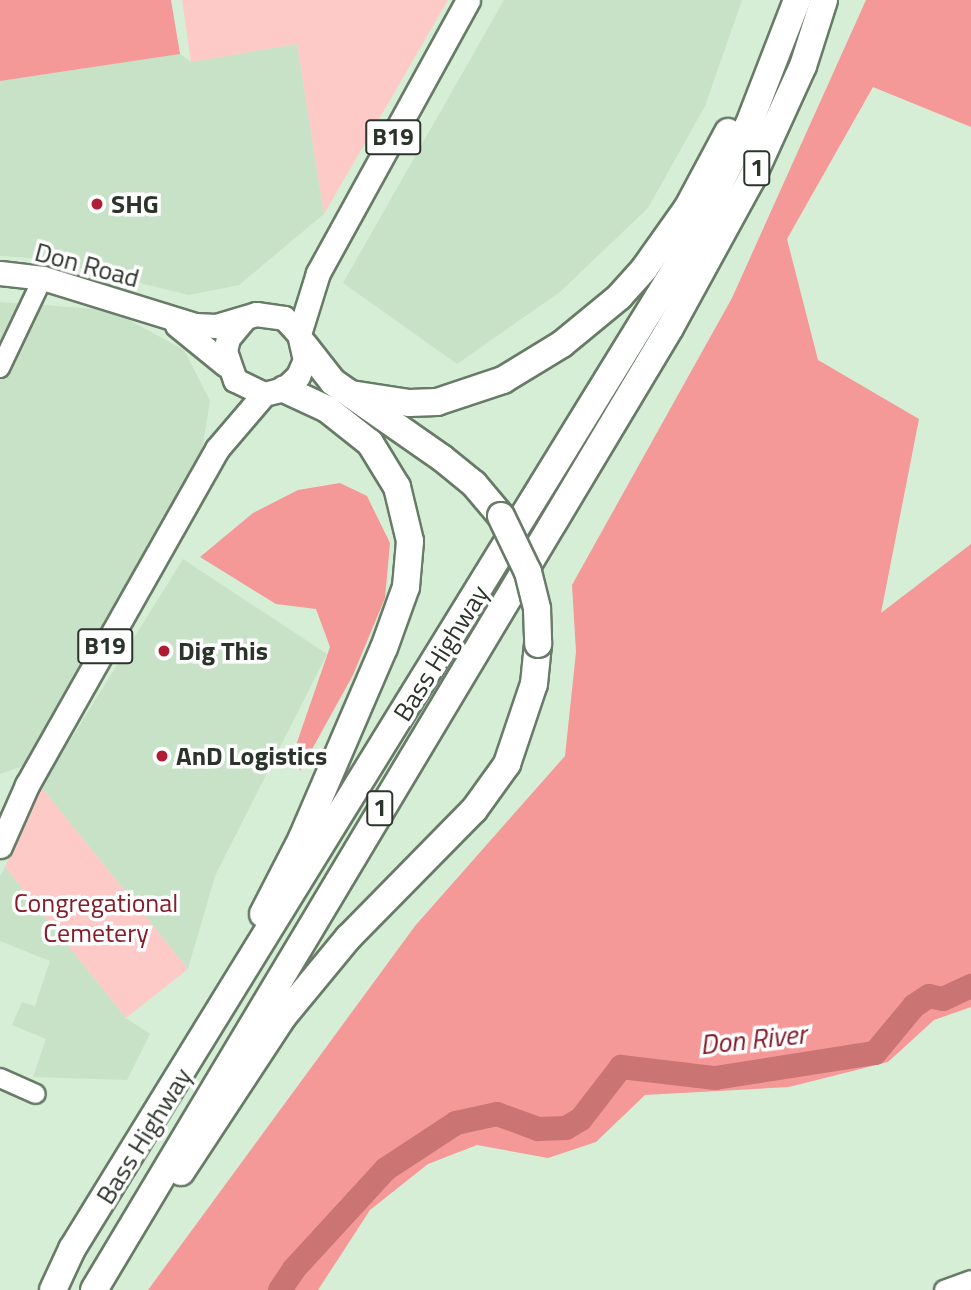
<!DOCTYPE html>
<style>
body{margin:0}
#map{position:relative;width:971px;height:1290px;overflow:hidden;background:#d7eed6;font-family:"Titillium Web",sans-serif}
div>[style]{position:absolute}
.built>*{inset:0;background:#c7e2c6}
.green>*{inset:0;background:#fdcac8}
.forest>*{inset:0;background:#f49898}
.river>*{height:24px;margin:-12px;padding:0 12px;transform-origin:12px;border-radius:12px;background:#cb7474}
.roads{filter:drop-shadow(2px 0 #677b66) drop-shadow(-2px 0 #677b66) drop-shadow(0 2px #677b66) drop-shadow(0 -2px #677b66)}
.minor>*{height:18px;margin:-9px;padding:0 9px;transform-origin:9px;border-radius:9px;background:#fff}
.major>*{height:23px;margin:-11.5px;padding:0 11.5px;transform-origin:11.5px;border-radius:11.5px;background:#fff}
.highway>*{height:26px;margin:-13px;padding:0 13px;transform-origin:13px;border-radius:13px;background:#fff}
.bridges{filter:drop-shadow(2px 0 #677b66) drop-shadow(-2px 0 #677b66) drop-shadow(0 2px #677b66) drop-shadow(0 -2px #677b66)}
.highway-bridge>*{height:26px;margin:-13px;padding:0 13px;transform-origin:13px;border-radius:13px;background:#fff}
.dots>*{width:19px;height:19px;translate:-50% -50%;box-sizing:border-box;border:4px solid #fff;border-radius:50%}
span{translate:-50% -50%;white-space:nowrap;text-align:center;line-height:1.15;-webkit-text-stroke:7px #fff;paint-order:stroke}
.shield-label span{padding:2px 5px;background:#fff;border:2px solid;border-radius:5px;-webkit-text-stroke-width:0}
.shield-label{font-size:24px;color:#2b342b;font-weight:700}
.poi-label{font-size:26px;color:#2b342b;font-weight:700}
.left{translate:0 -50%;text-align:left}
.street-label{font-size:26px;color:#2b342b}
.park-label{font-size:26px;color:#861c29}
.water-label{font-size:28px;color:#851b28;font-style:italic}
</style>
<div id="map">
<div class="built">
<i style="clip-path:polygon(504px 0,742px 0,705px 106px,648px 208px,560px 292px,457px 364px,343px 283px)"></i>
<i style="clip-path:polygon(297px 44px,324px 214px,239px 285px,189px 295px,43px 259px,0 256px,0 81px,180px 54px,191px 62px)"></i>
<i style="clip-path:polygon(0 302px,111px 310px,184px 350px,210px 401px,202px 450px,34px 762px,0 774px)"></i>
<i style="clip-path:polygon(183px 559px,327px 654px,215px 876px,188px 969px,41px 787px)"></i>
<i style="clip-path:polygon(5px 867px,126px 1018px,150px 1034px,127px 1080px,33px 1077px,46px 1039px,12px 1025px,22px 1002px,35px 1006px,50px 961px,0 941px,0 876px)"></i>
</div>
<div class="green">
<i style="clip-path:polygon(182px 0,448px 0,324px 214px,297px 44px,191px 62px)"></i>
<i style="clip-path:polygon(41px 787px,188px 969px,126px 1018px,5px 867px)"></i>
</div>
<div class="forest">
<i style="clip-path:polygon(0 0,171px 0,180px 54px,0 81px)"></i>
<i style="clip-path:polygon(866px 0,971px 0,971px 127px,873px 87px,787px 239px,818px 360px,919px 419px,881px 613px,971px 544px,971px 1007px,934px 1020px,888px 1062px,789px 1087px,645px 1095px,596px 1142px,548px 1158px,477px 1145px,428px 1164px,370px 1210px,318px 1290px,148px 1290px,415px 926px,565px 756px,576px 652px,572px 585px,732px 298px)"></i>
<i style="clip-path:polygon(340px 483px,367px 496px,390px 543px,385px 598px,353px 675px,300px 771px,294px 751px,330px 647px,316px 609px,276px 604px,200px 557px,253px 513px,298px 490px)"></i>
</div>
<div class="river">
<i style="left:280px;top:1290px;width:25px;rotate:-56deg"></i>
<i style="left:294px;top:1269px;width:136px;rotate:-47.4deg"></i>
<i style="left:386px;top:1169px;width:84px;rotate:-33.3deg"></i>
<i style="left:456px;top:1123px;width:42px;rotate:-12.4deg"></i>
<i style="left:497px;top:1114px;width:44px;rotate:20.1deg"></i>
<i style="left:538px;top:1129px;width:28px;rotate:-2deg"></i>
<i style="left:566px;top:1128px;width:17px;rotate:-31deg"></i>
<i style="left:581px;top:1119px;width:66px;rotate:-52.4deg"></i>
<i style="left:621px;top:1067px;width:95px;rotate:6.7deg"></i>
<i style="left:715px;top:1078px;width:162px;rotate:-8.9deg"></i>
<i style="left:875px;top:1053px;width:61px;rotate:-50.3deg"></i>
<i style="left:914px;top:1006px;width:18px;rotate:-34deg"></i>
<i style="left:929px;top:996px;width:14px;rotate:12deg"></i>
<i style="left:943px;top:999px;width:31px;rotate:-25deg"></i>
</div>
<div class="roads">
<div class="minor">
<i style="left:0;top:368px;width:100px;rotate:-64.5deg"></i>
<i style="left:0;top:1078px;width:39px;rotate:24deg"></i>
<i style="left:944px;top:1290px;width:29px;rotate:-20deg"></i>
</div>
<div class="major">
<i style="left:0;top:273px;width:43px;rotate:6.6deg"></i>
<i style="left:43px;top:278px;width:159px;rotate:17.2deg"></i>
<i style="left:195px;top:325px;width:21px;rotate:3deg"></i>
<i style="left:216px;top:326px;width:42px;rotate:-16.7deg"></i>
<i style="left:256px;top:314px;width:28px;rotate:8deg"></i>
<i style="left:284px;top:318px;width:22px;rotate:47deg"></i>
<i style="left:299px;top:334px;width:27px;rotate:77deg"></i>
<i style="left:305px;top:360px;width:17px;rotate:114deg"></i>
<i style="left:298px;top:376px;width:19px;rotate:137deg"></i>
<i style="left:284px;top:389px;width:21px;rotate:166deg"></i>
<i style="left:264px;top:394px;width:32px;rotate:-154deg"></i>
<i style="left:235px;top:380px;width:31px;rotate:-109deg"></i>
<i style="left:225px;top:351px;width:13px;rotate:-77deg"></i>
<i style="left:228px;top:338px;width:23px;rotate:-50deg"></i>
<i style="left:177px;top:325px;width:63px;rotate:39.2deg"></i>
<i style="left:299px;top:334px;width:64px;rotate:-72.7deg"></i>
<i style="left:318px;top:273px;width:311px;rotate:-61.2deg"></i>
<i style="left:0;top:846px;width:67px;rotate:-66.1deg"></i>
<i style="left:27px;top:785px;width:386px;rotate:-60.5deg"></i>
<i style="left:217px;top:449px;width:72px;rotate:-49.5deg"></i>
</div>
<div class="highway">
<i style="left:304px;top:345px;width:47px;rotate:51.9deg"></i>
<i style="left:333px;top:382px;width:133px;rotate:34.9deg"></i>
<i style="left:442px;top:458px;width:41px;rotate:39.1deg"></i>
<i style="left:474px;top:484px;width:42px;rotate:49.8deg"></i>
<i style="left:351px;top:394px;width:59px;rotate:8.8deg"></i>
<i style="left:409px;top:403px;width:28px;rotate:-2deg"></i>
<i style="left:437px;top:402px;width:70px;rotate:-18.4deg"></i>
<i style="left:503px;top:380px;width:69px;rotate:-31.4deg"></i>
<i style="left:562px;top:344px;width:74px;rotate:-39.5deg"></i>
<i style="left:619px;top:297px;width:38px;rotate:-48deg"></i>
<i style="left:644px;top:269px;width:76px;rotate:-54.6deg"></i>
<i style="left:688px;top:207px;width:85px;rotate:-61.9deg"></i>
<i style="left:263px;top:914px;width:85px;rotate:-62.8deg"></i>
<i style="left:302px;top:838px;width:207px;rotate:-66.7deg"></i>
<i style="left:384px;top:648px;width:65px;rotate:-70.2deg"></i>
<i style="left:406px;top:587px;width:46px;rotate:-85deg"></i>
<i style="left:410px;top:541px;width:56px;rotate:-103.5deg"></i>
<i style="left:397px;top:487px;width:52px;rotate:-121.5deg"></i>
<i style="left:370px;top:443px;width:55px;rotate:-141.7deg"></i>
<i style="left:327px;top:409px;width:47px;rotate:-155.1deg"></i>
<i style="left:181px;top:1172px;width:184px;rotate:-56.7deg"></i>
<i style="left:282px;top:1018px;width:104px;rotate:-50.5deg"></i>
<i style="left:348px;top:938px;width:180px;rotate:-45.5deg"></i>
<i style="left:474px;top:810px;width:57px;rotate:-54.3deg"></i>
<i style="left:507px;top:764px;width:84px;rotate:-71.4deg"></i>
<i style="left:534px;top:684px;width:40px;rotate:-84.3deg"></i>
<i style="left:53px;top:1290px;width:45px;rotate:-65.1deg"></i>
<i style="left:72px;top:1249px;width:1177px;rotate:-58.38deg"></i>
<i style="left:689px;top:247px;width:137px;rotate:-64deg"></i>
<i style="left:749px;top:124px;width:133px;rotate:-68.8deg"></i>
<i style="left:94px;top:1290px;width:1121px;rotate:-59.09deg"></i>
<i style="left:670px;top:328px;width:169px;rotate:-61.3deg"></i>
<i style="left:751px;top:180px;width:125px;rotate:-65.5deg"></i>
<i style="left:803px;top:66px;width:69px;rotate:-72.3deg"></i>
</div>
</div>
<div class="bridges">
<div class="highway-bridge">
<i style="left:501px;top:516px;width:62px;rotate:64.3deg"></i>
<i style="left:528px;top:572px;width:38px;rotate:76deg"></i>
<i style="left:537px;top:609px;width:35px;rotate:88deg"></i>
</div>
</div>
<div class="dots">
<i style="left:97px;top:204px;background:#af1c33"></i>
<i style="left:164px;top:651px;background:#af1c33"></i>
<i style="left:162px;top:756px;background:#af1c33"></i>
</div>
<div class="shield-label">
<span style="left:393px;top:137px">B19</span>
<span style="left:757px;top:168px">1</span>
<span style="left:105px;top:646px">B19</span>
<span style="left:380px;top:808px">1</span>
</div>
<div class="poi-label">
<span class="left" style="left:111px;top:204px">SHG</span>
<span class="left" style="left:178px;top:651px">Dig This</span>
<span class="left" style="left:176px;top:756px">AnD Logistics</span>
</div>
<div class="street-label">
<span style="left:87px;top:265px;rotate:15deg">Don Road</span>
<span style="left:441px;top:653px;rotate:-58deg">Bass Highway</span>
<span style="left:144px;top:1136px;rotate:-58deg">Bass Highway</span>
</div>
<div class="park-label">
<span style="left:96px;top:918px">Congregational<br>Cemetery</span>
</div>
<div class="water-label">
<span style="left:753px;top:1039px;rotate:-6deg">Don River</span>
</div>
</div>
